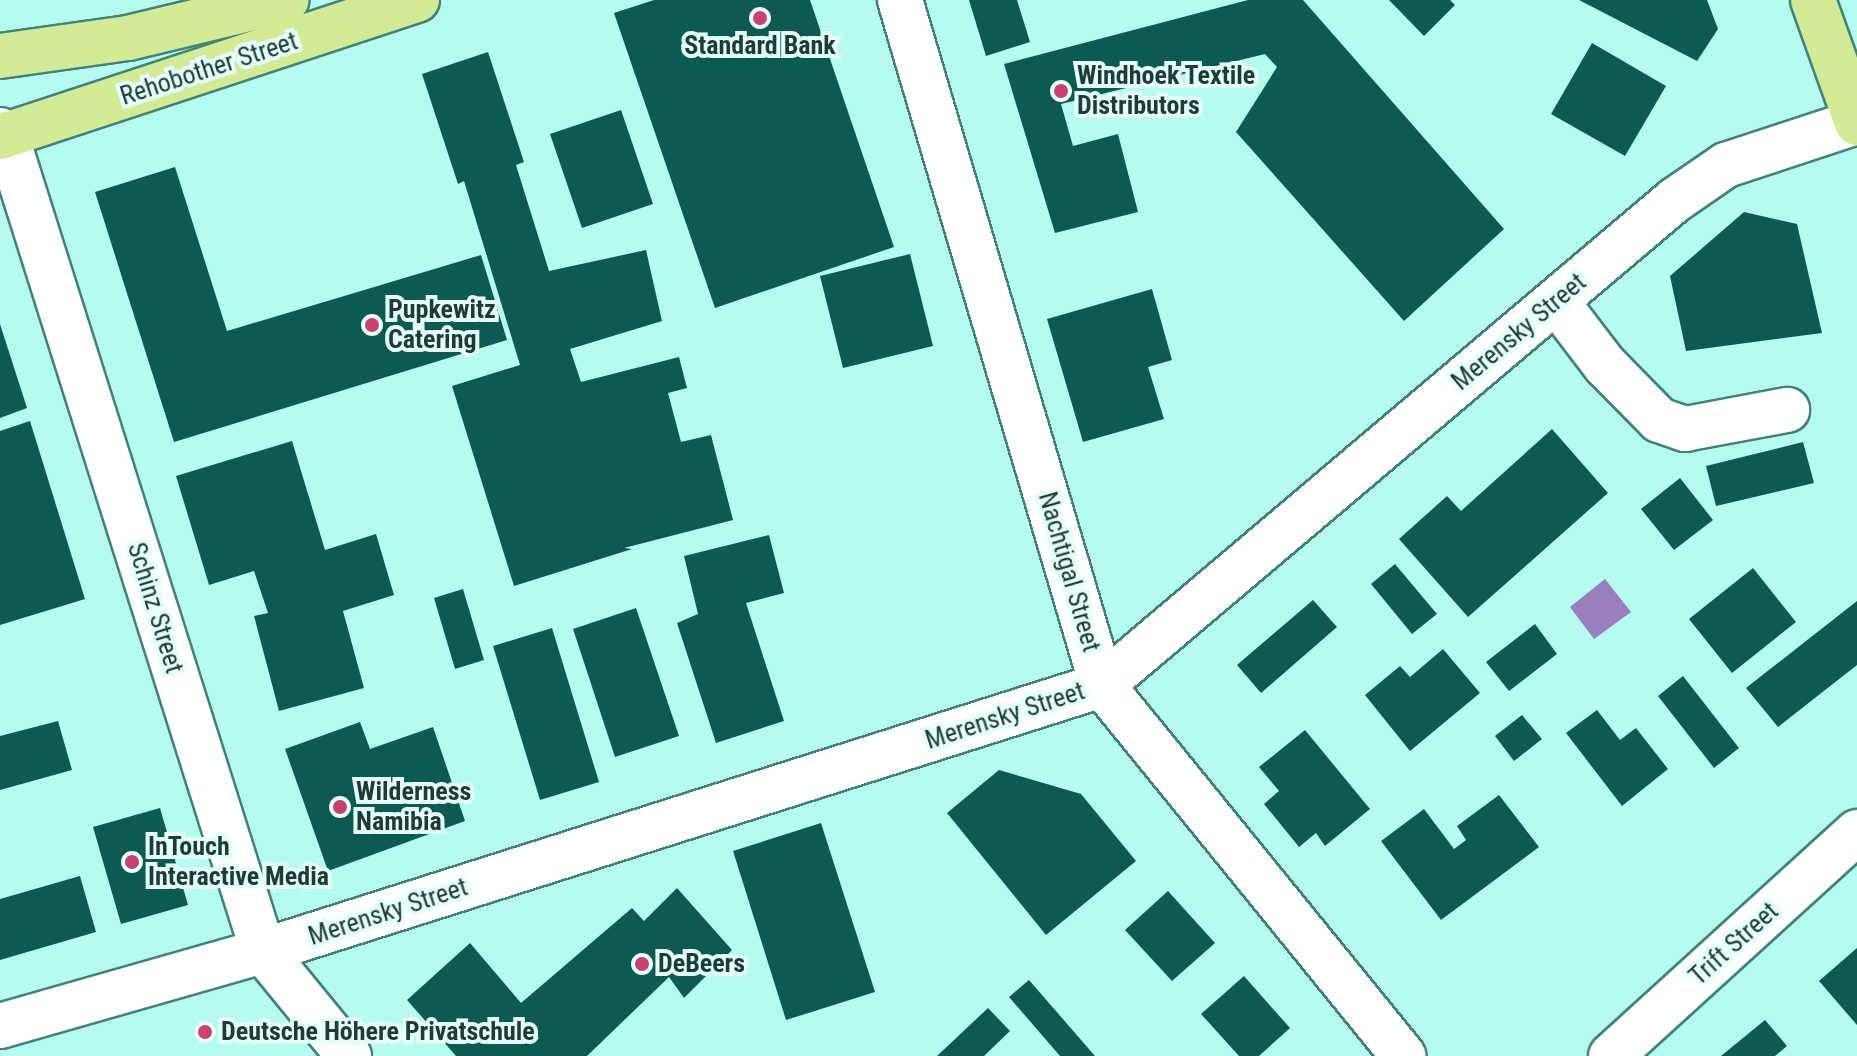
<!DOCTYPE html>
<meta charset="utf-8">
<style>
body{margin:0}
#map{position:relative;width:1857px;height:1056px;overflow:hidden;background:#b5fbf0;font-family:"Roboto Condensed",sans-serif}
div>[style]{position:absolute}
.water>*{inset:0;background:#997fbb}
.building>*{inset:0;background:#0d5a52}
.roads{filter:drop-shadow(2px 0 #3f837a) drop-shadow(-2px 0 #3f837a) drop-shadow(0 2px #3f837a) drop-shadow(0 -2px #3f837a)}
.minor>*{height:44px;margin:-22px;padding:0 22px;transform-origin:22px;border-radius:22px;background:#fff}
.major>*{height:44px;margin:-22px;padding:0 22px;transform-origin:22px;border-radius:22px;background:#d4eb95}
.dots>*{width:22px;height:22px;translate:-50% -50%;box-sizing:border-box;border:4px solid #e4fffa;border-radius:50%}
span{translate:-50% -50%;white-space:nowrap;text-align:center;line-height:1.15;-webkit-text-stroke:8px #e4fffa;paint-order:stroke}
.poi-label{font-size:26px;color:#1f3b37;font-weight:700}
.left{translate:0 -50%;text-align:left}
.street-label{font-size:26px;color:#1f3b37}
</style>
<div id="map">
<div class="water">
<i style="clip-path:polygon(1605px 579px,1631px 612px,1594px 639px,1570px 607px)"></i>
</div>
<div class="building">
<i style="clip-path:polygon(654px 0,810px 0,894px 247px,715px 308px,614px 13px)"></i>
<i style="clip-path:polygon(969px 0,1017px 0,1030px 42px,986px 56px)"></i>
<i style="clip-path:polygon(1248px 0,1303px 0,1504px 229px,1404px 321px,1236px 132px,1277px 67px,1265px 54px,1061px 104px,1073px 146px,1118px 134px,1138px 212px,1055px 233px,1004px 64px)"></i>
<i style="clip-path:polygon(1389px 0,1450px 0,1455px 5px,1424px 36px)"></i>
<i style="clip-path:polygon(1579px 0,1707px 0,1718px 29px,1697px 61px)"></i>
<i style="clip-path:polygon(1592px 43px,1666px 86px,1625px 156px,1551px 114px)"></i>
<i style="clip-path:polygon(488px 52px,524px 162px,516px 165px,549px 271px,646px 250px,662px 321px,570px 349px,581px 382px,679px 357px,687px 388px,668px 393px,681px 442px,711px 435px,733px 520px,624px 548px,632px 549px,514px 586px,452px 386px,520px 365px,464px 181px,458px 184px,422px 74px)"></i>
<i style="clip-path:polygon(621px 110px,653px 204px,582px 228px,550px 134px)"></i>
<i style="clip-path:polygon(175px 167px,227px 331px,481px 255px,507px 340px,174px 442px,95px 192px)"></i>
<i style="clip-path:polygon(1744px 212px,1797px 224px,1822px 333px,1686px 351px,1670px 276px)"></i>
<i style="clip-path:polygon(910px 254px,933px 346px,843px 368px,820px 276px)"></i>
<i style="clip-path:polygon(1152px 289px,1172px 360px,1148px 367px,1164px 419px,1083px 442px,1047px 319px)"></i>
<i style="clip-path:polygon(0 324px,27px 408px,0 418px)"></i>
<i style="clip-path:polygon(30px 421px,85px 599px,0 625px,0 431px)"></i>
<i style="clip-path:polygon(1552px 429px,1608px 493px,1468px 617px,1399px 539px,1447px 496px,1461px 511px)"></i>
<i style="clip-path:polygon(292px 441px,325px 550px,376px 534px,394px 595px,343px 611px,364px 688px,279px 711px,254px 616px,268px 613px,254px 571px,209px 585px,176px 476px)"></i>
<i style="clip-path:polygon(1803px 442px,1814px 483px,1716px 506px,1706px 466px)"></i>
<i style="clip-path:polygon(1680px 478px,1713px 520px,1674px 550px,1641px 509px)"></i>
<i style="clip-path:polygon(769px 535px,784px 593px,746px 603px,784px 721px,716px 743px,677px 623px,698px 614px,684px 556px)"></i>
<i style="clip-path:polygon(1395px 564px,1437px 614px,1412px 634px,1371px 584px)"></i>
<i style="clip-path:polygon(1753px 568px,1796px 622px,1732px 673px,1689px 619px)"></i>
<i style="clip-path:polygon(463px 589px,484px 660px,455px 669px,434px 598px)"></i>
<i style="clip-path:polygon(1313px 600px,1337px 627px,1261px 693px,1237px 665px)"></i>
<i style="clip-path:polygon(1857px 601px,1857px 665px,1778px 727px,1746px 688px)"></i>
<i style="clip-path:polygon(636px 608px,679px 736px,615px 757px,573px 629px)"></i>
<i style="clip-path:polygon(1535px 624px,1557px 654px,1509px 691px,1486px 662px)"></i>
<i style="clip-path:polygon(552px 628px,599px 782px,540px 800px,493px 646px)"></i>
<i style="clip-path:polygon(1443px 649px,1480px 693px,1410px 751px,1365px 695px,1400px 666px,1410px 677px)"></i>
<i style="clip-path:polygon(1683px 676px,1739px 748px,1714px 768px,1658px 696px)"></i>
<i style="clip-path:polygon(1597px 710px,1620px 740px,1636px 728px,1668px 769px,1622px 806px,1566px 733px)"></i>
<i style="clip-path:polygon(1522px 715px,1542px 739px,1514px 761px,1495px 736px)"></i>
<i style="clip-path:polygon(58px 721px,72px 770px,0 790px,0 736px)"></i>
<i style="clip-path:polygon(360px 722px,370px 749px,433px 727px,465px 821px,328px 871px,285px 749px)"></i>
<i style="clip-path:polygon(1305px 730px,1370px 809px,1325px 846px,1316px 833px,1299px 847px,1264px 804px,1279px 791px,1259px 767px)"></i>
<i style="clip-path:polygon(999px 770px,1081px 794px,1136px 861px,1046px 935px,947px 813px)"></i>
<i style="clip-path:polygon(1499px 795px,1539px 847px,1441px 920px,1381px 841px,1424px 809px,1454px 849px,1466px 840px,1457px 826px)"></i>
<i style="clip-path:polygon(160px 808px,188px 905px,121px 924px,93px 827px)"></i>
<i style="clip-path:polygon(821px 823px,875px 992px,786px 1020px,733px 851px)"></i>
<i style="clip-path:polygon(80px 876px,96px 932px,0 960px,0 899px)"></i>
<i style="clip-path:polygon(677px 888px,732px 950px,684px 998px,669px 977px,587px 1056px,456px 1056px,407px 1000px,470px 943px,521px 1003px,632px 908px,644px 921px)"></i>
<i style="clip-path:polygon(1168px 891px,1215px 943px,1172px 981px,1125px 930px)"></i>
<i style="clip-path:polygon(1857px 948px,1857px 1025px,1819px 981px)"></i>
<i style="clip-path:polygon(1244px 976px,1290px 1028px,1259px 1056px,1239px 1056px,1201px 1014px)"></i>
<i style="clip-path:polygon(1029px 980px,1095px 1056px,1060px 1056px,1009px 997px)"></i>
<i style="clip-path:polygon(988px 1008px,1010px 1031px,984px 1056px,937px 1056px)"></i>
<i style="clip-path:polygon(1765px 1020px,1787px 1046px,1775px 1056px,1721px 1056px)"></i>
</div>
<div class="roads">
<div class="minor">
<i style="left:900px;top:0;width:714px;rotate:73.57deg"></i>
<i style="left:1102px;top:685px;width:478px;rotate:50.9deg"></i>
<i style="left:0;top:130px;width:8px;rotate:40deg"></i>
<i style="left:6px;top:135px;width:856px;rotate:72.52deg"></i>
<i style="left:263px;top:951px;width:136px;rotate:50.7deg"></i>
<i style="left:1556px;top:301px;width:81px;rotate:52.6deg"></i>
<i style="left:1605px;top:365px;width:77px;rotate:45.5deg"></i>
<i style="left:1659px;top:420px;width:28px;rotate:19deg"></i>
<i style="left:1685px;top:429px;width:104px;rotate:-10.6deg"></i>
<i style="left:0;top:1026px;width:273px;rotate:-15.9deg"></i>
<i style="left:263px;top:951px;width:880px;rotate:-17.59deg"></i>
<i style="left:1102px;top:685px;width:751px;rotate:-40.25deg"></i>
<i style="left:1675px;top:200px;width:62px;rotate:-34.5deg"></i>
<i style="left:1726px;top:165px;width:138px;rotate:-18.2deg"></i>
<i style="left:1611px;top:1056px;width:333px;rotate:-42.3deg"></i>
</div>
<div class="major">
<i style="left:1813px;top:0;width:131px;rotate:70.3deg"></i>
<i style="left:0;top:56px;width:129px;rotate:-8deg"></i>
<i style="left:128px;top:38px;width:163px;rotate:-13.5deg"></i>
<i style="left:0;top:137px;width:439px;rotate:-18.2deg"></i>
</div>
</div>
<div class="dots">
<i style="left:760px;top:18px;background:#cc3f70"></i>
<i style="left:1061px;top:91px;background:#cc3f70"></i>
<i style="left:372px;top:325px;background:#cc3f70"></i>
<i style="left:340px;top:807px;background:#cc3f70"></i>
<i style="left:132px;top:862px;background:#cc3f70"></i>
<i style="left:642px;top:964px;background:#cc3f70"></i>
<i style="left:205px;top:1032px;background:#cc3f70"></i>
</div>
<div class="poi-label">
<span style="left:760px;top:46px">Standard Bank</span>
<span class="left" style="left:1077px;top:91px">Windhoek Textile<br>Distributors</span>
<span class="left" style="left:388px;top:325px">Pupkewitz<br>Catering</span>
<span class="left" style="left:356px;top:807px">Wilderness<br>Namibia</span>
<span class="left" style="left:148px;top:862px">InTouch<br>Interactive Media</span>
<span class="left" style="left:658px;top:964px">DeBeers</span>
<span class="left" style="left:221px;top:1032px">Deutsche Höhere Privatschule</span>
</div>
<div class="street-label">
<span style="left:209px;top:69px;rotate:-18deg">Rehobother Street</span>
<span style="left:1519px;top:332px;rotate:-40deg">Merensky Street</span>
<span style="left:1069px;top:572px;rotate:74deg">Nachtigal Street</span>
<span style="left:155px;top:608px;rotate:73deg">Schinz Street</span>
<span style="left:1005px;top:716px;rotate:-18deg">Merensky Street</span>
<span style="left:388px;top:912px;rotate:-18deg">Merensky Street</span>
<span style="left:1734px;top:944px;rotate:-42deg">Trift Street</span>
</div>
</div>
